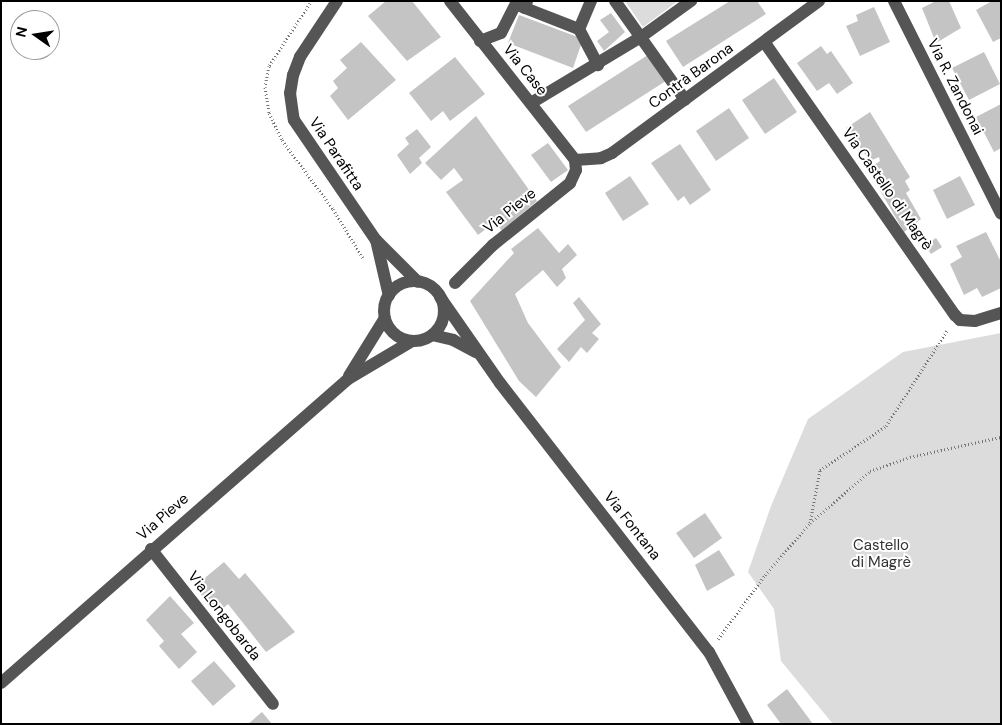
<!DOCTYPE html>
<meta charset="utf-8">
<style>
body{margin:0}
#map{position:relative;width:1002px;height:725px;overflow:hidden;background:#fff;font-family:"DM Sans",sans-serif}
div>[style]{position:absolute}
.green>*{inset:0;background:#dcdcdc}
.building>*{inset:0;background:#c4c4c4}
.path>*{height:3px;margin-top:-1.5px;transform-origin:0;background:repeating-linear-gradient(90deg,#777 0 1px,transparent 0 3.5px)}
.minor>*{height:12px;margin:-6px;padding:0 6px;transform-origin:6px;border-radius:6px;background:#555}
.minor>.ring{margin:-6px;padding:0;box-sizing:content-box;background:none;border:12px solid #555;border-radius:50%}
span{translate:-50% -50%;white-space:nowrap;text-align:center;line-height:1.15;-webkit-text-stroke:4px #fff;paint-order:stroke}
.street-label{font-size:15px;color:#000}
.park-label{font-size:15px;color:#333}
.frame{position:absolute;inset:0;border:2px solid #000;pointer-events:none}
.north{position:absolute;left:10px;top:10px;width:50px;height:50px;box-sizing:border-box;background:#fff;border:1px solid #999;border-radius:50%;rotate:283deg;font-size:14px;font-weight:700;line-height:20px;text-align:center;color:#000}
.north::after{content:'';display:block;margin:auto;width:18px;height:22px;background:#000;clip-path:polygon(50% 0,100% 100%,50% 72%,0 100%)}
</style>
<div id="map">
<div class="green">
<i style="clip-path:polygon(625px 1px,678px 1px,643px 27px)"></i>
<i style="clip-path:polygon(1001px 333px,1001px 724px,833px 724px,781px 661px,774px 609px,748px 572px,771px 506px,808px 419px,903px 352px)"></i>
</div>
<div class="building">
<i style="clip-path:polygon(386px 1px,412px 1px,441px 37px,407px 61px,368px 16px)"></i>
<i style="clip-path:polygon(730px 1px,757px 1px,766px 14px,683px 67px,666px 41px)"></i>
<i style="clip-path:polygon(936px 1px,949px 1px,961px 28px,936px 43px,922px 8px)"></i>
<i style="clip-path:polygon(992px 1px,1001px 1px,1001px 38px,993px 42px,976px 10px)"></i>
<i style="clip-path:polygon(874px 7px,890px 42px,860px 56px,846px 26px,858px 21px,856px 15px)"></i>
<i style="clip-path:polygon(611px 13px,625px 32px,604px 51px,597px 41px,609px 32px,600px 20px)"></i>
<i style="clip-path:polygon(519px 15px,583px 39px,573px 68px,508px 43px)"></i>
<i style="clip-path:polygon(361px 42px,396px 80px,348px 120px,330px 96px,338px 88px,333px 81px,347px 68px,340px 60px)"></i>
<i style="clip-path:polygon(821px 46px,827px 54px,831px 51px,853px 83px,837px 94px,829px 83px,817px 91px,797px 63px)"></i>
<i style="clip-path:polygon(984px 52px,1000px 84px,969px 100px,952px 68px)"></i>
<i style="clip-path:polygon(651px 53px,669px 79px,586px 132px,568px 106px)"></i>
<i style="clip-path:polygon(455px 57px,485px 94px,450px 121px,443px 111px,431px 121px,409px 93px)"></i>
<i style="clip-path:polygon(774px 78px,797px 112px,765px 134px,742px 100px)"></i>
<i style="clip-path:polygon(1001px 104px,1001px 148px,994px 152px,976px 117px)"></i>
<i style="clip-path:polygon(729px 108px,749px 138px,716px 161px,696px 131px)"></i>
<i style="clip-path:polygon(870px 112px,910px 177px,905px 181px,910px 190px,906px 193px,921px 219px,904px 232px,878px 187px,882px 183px,871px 167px,880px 161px,879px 157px,870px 161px,846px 128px)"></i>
<i style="clip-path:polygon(476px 116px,537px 201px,502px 231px,495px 222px,478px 235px,446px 192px,463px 180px,454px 168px,441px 180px,425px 163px)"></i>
<i style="clip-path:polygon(417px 129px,431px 147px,419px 158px,422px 163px,410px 174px,397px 155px,409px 144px,405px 138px)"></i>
<i style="clip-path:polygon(548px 143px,568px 170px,551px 182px,531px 155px)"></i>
<i style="clip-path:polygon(680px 144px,711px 190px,690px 205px,684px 196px,678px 201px,651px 163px)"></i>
<i style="clip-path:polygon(630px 176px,649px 204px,623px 221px,605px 193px)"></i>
<i style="clip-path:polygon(960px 176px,975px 205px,947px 219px,933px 190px)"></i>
<i style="clip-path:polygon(538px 228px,559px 253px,568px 244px,577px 255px,562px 269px,566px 278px,557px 287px,543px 270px,515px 294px,528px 323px,561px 367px,536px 397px,519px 381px,470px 301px,514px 253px,511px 249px)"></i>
<i style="clip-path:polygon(986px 232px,1001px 262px,1001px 288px,982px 297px,977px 288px,964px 295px,950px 264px,962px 257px,956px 246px)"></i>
<i style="clip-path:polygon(936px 238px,942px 247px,931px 254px,925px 245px)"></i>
<i style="clip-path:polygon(579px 297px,601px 324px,592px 333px,599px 339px,587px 353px,581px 347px,569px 362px,557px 349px,585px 320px,573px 303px)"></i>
<i style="clip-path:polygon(705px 513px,722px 538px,694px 558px,676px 533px)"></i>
<i style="clip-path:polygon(719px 550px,735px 575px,707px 591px,695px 565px)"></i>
<i style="clip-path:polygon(224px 562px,239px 579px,245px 573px,295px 632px,266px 652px,228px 604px,218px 613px,194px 587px)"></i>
<i style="clip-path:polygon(170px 596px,194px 623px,181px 634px,197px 652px,179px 669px,159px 646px,164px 641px,146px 620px)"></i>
<i style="clip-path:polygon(214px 661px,236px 686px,213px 706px,191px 681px)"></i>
<i style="clip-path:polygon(787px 689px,813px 724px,781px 724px,767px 705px)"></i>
<i style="clip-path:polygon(262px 712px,272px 724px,248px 724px)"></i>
</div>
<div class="path">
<i style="left:310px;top:3px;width:75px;rotate:123.1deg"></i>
<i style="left:269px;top:66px;width:21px;rotate:101deg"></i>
<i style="left:265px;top:87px;width:26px;rotate:81deg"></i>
<i style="left:269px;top:113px;width:30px;rotate:64deg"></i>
<i style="left:282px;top:140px;width:86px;rotate:53.5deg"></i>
<i style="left:333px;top:209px;width:57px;rotate:58.5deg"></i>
<i style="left:810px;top:523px;width:54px;rotate:-79.3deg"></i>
<i style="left:820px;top:470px;width:79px;rotate:-33.7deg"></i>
<i style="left:886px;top:426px;width:115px;rotate:-57.4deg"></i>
<i style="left:718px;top:639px;width:79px;rotate:-53.7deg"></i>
<i style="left:765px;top:575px;width:69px;rotate:-49.1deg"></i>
<i style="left:810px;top:523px;width:79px;rotate:-40.9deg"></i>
<i style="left:870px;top:471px;width:42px;rotate:-19.3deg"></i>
<i style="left:910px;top:457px;width:93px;rotate:-12.4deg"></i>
</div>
<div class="minor">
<i style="left:337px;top:1px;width:67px;rotate:123.5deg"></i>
<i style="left:300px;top:57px;width:19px;rotate:111deg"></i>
<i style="left:293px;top:75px;width:18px;rotate:99deg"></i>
<i style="left:290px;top:93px;width:27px;rotate:82deg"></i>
<i style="left:294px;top:120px;width:145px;rotate:55.7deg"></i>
<i style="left:376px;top:240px;width:59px;rotate:45deg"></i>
<i style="left:450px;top:1px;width:202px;rotate:51.8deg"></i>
<i style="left:591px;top:1px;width:30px;rotate:113deg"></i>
<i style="left:579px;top:29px;width:41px;rotate:62.2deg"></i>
<i style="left:615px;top:1px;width:121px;rotate:54.7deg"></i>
<i style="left:894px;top:1px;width:238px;rotate:63.3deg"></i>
<i style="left:525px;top:8px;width:58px;rotate:21.3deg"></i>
<i style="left:480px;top:41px;width:22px;rotate:-21deg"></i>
<i style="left:501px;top:33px;width:33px;rotate:-63deg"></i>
<i style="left:516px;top:4px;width:10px;rotate:24deg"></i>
<i style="left:525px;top:8px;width:7px;rotate:-74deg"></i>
<i style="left:765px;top:43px;width:332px;rotate:55.1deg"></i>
<i style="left:955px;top:315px;width:7px;rotate:45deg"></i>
<i style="left:960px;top:320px;width:15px;rotate:4deg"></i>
<i style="left:975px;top:321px;width:27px;rotate:-17deg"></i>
<i style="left:531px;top:103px;width:128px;rotate:-31deg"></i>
<i style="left:641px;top:37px;width:62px;rotate:-35.8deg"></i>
<i style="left:575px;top:160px;width:26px;rotate:-4deg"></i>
<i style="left:601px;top:158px;width:12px;rotate:-24deg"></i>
<i style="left:612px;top:153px;width:257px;rotate:-36.3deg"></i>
<i style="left:376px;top:240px;width:57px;rotate:76.9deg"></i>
<i class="ring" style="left:384px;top:281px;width:48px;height:48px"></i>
<i style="left:455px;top:283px;width:54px;rotate:-45deg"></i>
<i style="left:493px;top:245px;width:99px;rotate:-38.8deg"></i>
<i style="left:570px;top:183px;width:14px;rotate:-65deg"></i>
<i style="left:576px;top:170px;width:10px;rotate:-96deg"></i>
<i style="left:440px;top:297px;width:105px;rotate:55.1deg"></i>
<i style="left:500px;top:383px;width:341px;rotate:52.2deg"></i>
<i style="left:709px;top:652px;width:82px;rotate:61.6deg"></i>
<i style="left:432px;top:335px;width:22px;rotate:13deg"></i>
<i style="left:453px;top:340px;width:26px;rotate:28deg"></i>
<i style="left:349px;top:376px;width:68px;rotate:-58.2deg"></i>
<i style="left:151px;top:549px;width:197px;rotate:51.8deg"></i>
<i style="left:1px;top:683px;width:461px;rotate:-41.2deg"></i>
<i style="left:348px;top:379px;width:74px;rotate:-30.7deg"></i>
</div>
<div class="street-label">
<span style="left:525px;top:70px;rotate:51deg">Via Case</span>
<span style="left:691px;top:76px;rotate:-36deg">Contrà Barona</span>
<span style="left:955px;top:87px;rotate:63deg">Via R. Zandonai</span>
<span style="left:336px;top:154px;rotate:56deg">Via Parafitta</span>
<span style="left:887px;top:189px;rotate:55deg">Via Castello di Magrè</span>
<span style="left:510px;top:211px;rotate:-39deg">Via Pieve</span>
<span style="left:163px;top:517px;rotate:-41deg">Via Pieve</span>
<span style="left:632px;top:526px;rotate:52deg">Via Fontana</span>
<span style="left:224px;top:616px;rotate:52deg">Via Longobarda</span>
</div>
<div class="park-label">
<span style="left:881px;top:554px">Castello<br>di Magrè</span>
</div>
<div class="frame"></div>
<div class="north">N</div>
</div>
